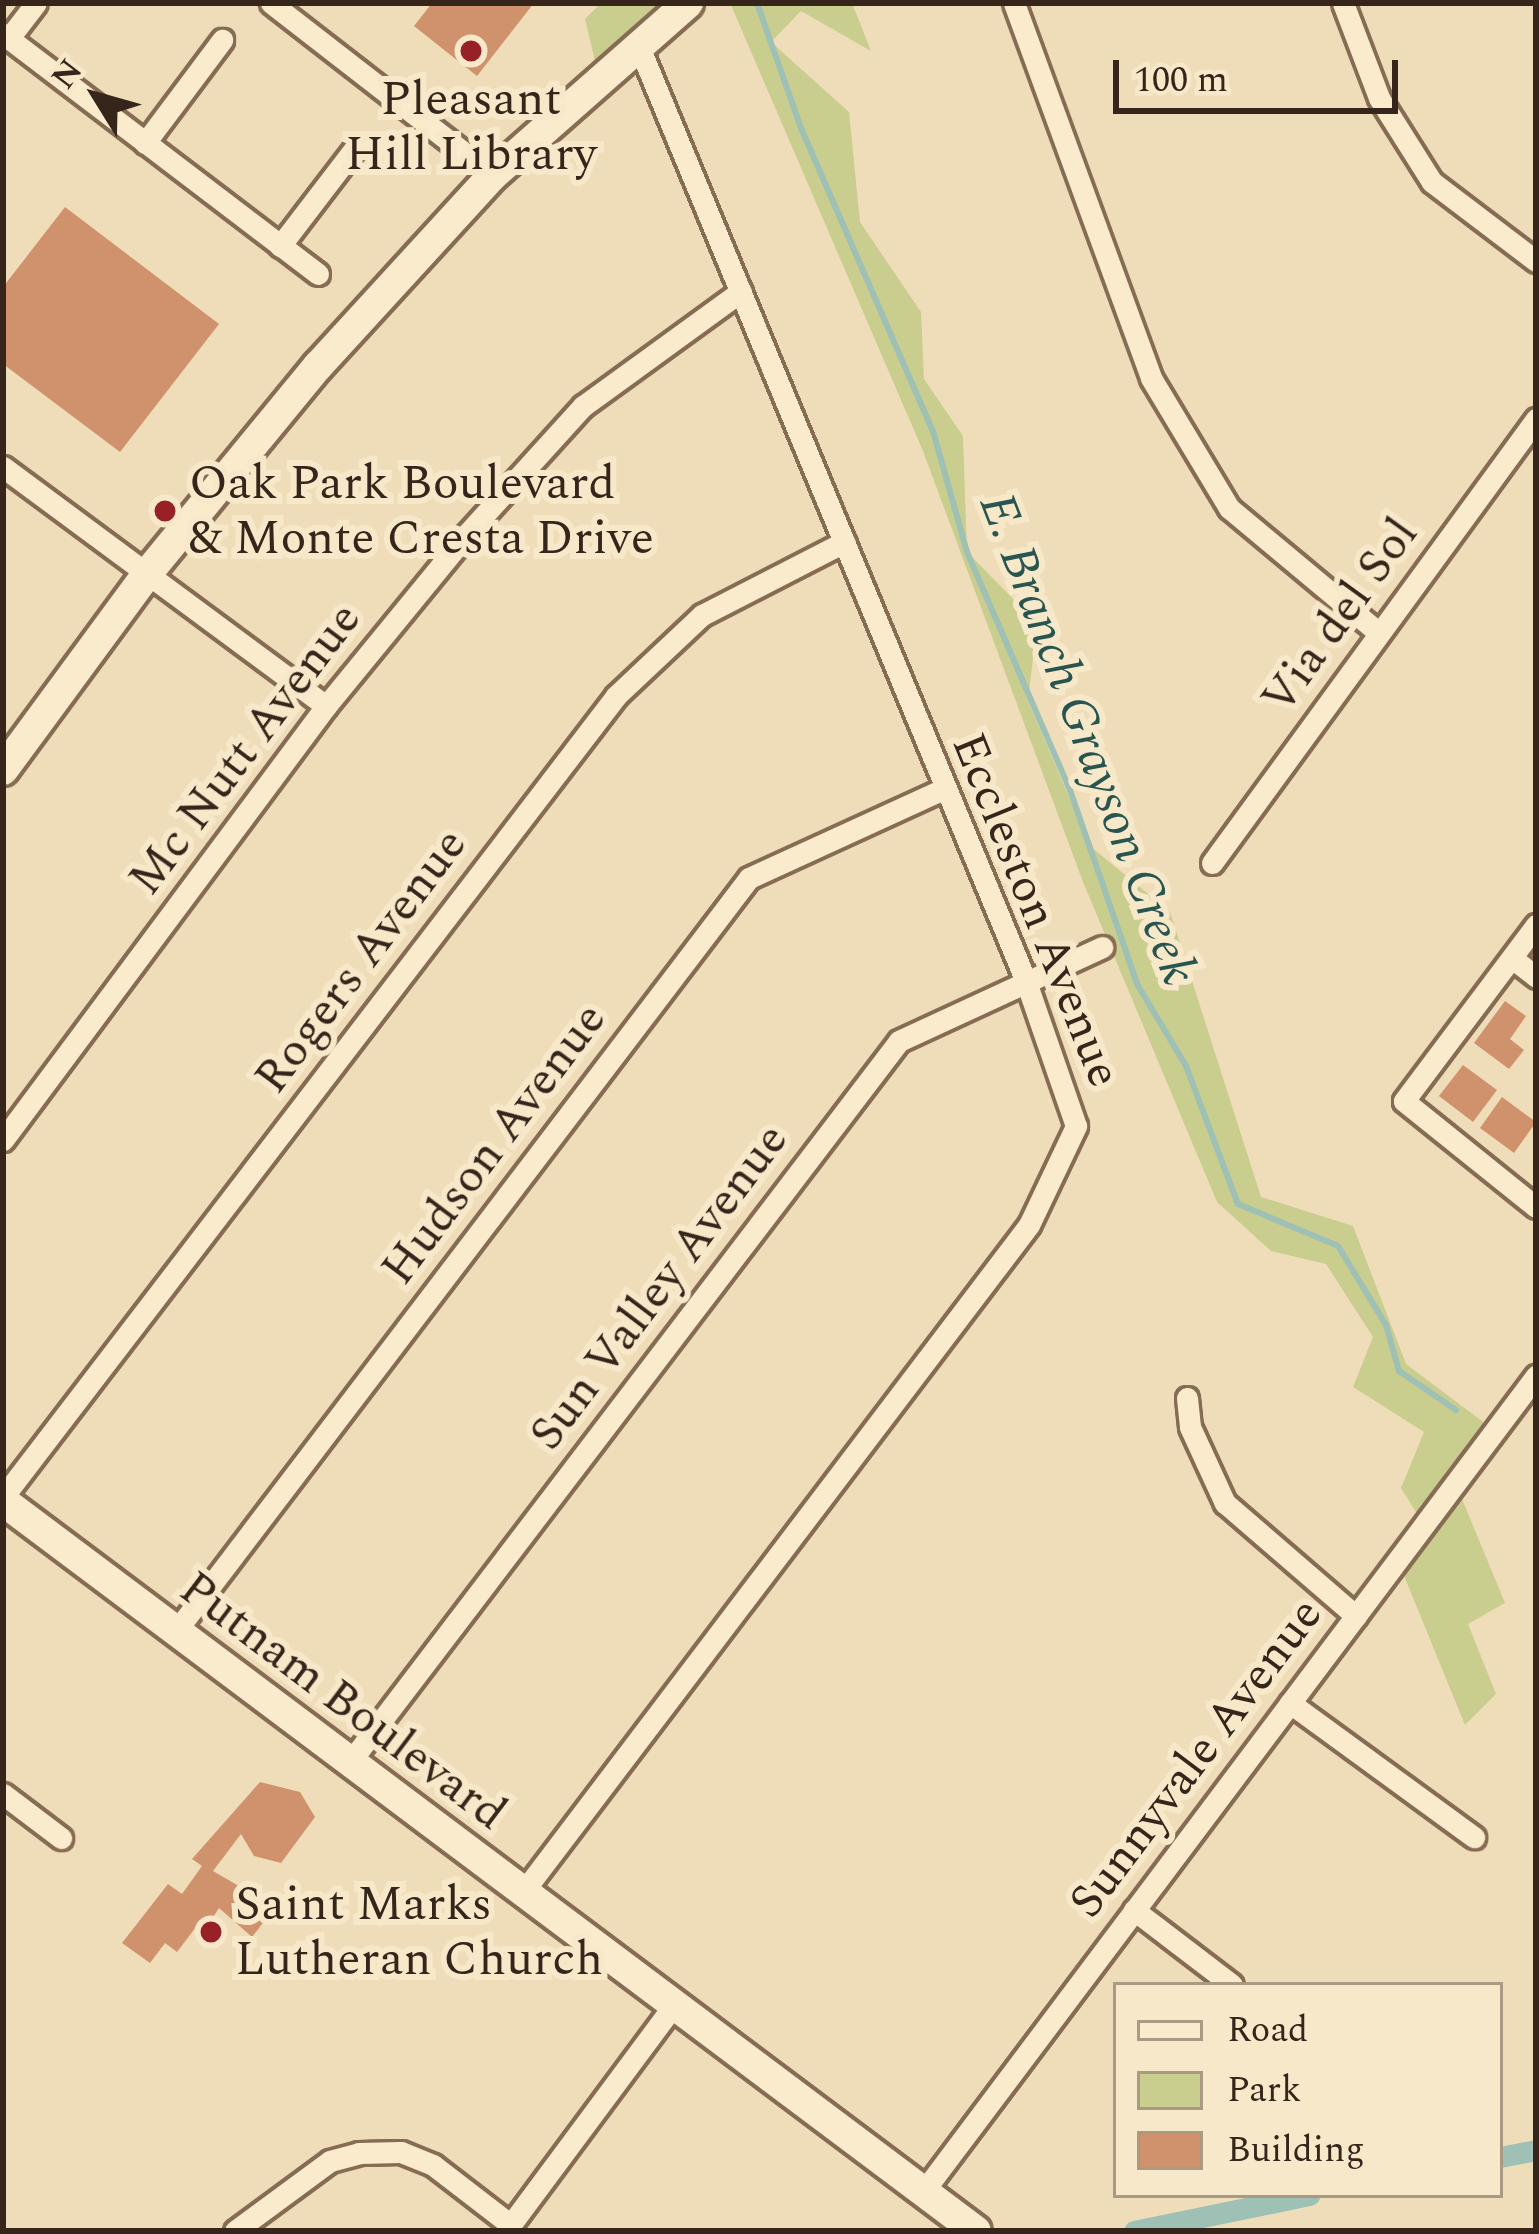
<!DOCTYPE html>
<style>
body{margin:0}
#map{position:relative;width:1539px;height:2234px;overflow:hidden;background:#efddba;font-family:Spectral,serif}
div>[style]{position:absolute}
.green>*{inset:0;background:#c9cd8e}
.stream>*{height:6px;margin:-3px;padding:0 3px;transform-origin:3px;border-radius:3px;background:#9fc0b4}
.canal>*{height:21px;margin:-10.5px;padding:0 10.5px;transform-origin:10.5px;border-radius:10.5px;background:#9fc0b4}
.building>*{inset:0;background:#d0926d}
.roads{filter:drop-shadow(3px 0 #876c54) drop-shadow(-3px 0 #876c54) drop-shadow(0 3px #876c54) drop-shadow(0 -3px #876c54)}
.street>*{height:21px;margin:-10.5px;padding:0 10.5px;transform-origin:10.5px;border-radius:10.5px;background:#faebcd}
.secondary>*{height:30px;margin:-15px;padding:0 15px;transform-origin:15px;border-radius:15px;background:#faebcd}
.dots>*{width:33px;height:33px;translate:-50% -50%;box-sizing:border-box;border:6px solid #f7e8c9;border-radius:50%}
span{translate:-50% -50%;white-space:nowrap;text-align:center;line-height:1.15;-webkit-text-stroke:12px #f7e8c9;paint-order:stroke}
.poi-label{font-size:48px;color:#35251a}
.left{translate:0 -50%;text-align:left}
.street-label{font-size:48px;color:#35251a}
.water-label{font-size:51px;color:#285550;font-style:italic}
.frame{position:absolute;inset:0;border:6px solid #35251a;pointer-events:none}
.legend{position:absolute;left:1113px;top:1982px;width:390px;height:216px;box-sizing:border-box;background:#f7e8c9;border:3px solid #a99a83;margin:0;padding:15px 21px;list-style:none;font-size:36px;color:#35251a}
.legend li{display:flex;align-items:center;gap:24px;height:60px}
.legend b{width:60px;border:3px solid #a99a83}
.north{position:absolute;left:36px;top:36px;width:120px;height:120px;-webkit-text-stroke:9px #f7e8c9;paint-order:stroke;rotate:307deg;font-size:33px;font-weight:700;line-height:48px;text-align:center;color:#35251a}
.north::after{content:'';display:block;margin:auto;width:42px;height:54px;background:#35251a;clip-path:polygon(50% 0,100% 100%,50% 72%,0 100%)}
.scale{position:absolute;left:1113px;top:60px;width:285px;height:54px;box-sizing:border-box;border:6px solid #35251a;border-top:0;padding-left:15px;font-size:36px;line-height:42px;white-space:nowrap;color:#35251a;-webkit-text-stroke:9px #f7e8c9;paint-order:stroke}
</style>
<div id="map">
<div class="green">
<i style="clip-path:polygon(601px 3px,688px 3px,600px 82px,585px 19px)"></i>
<i style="clip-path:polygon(730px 3px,852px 3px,871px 51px,801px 11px,771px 42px,849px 112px,860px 222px,921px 312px,924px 379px,963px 436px,967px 552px,1037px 623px,1028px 701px,1090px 846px,1170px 912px,1261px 1197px,1353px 1226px,1406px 1364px,1494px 1430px,1455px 1482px,1505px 1603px,1468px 1624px,1496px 1694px,1465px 1725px,1398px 1561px,1423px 1523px,1401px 1488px,1424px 1432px,1353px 1387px,1373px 1337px,1326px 1264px,1271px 1251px,1217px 1202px,1083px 882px,923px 451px)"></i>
</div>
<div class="stream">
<i style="left:757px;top:3px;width:133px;rotate:70.6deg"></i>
<i style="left:801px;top:128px;width:331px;rotate:66.5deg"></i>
<i style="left:933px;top:431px;width:126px;rotate:74.3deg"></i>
<i style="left:967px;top:552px;width:259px;rotate:66.6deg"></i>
<i style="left:1070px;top:790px;width:205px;rotate:70.9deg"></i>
<i style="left:1137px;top:984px;width:96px;rotate:59.1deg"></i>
<i style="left:1186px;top:1066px;width:147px;rotate:69.4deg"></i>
<i style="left:1238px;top:1204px;width:108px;rotate:22.8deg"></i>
<i style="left:1338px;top:1246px;width:92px;rotate:58.7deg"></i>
<i style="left:1386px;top:1325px;width:48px;rotate:74.2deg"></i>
<i style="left:1399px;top:1371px;width:69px;rotate:34.4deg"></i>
</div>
<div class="canal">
<i style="left:1500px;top:2157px;width:37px;rotate:-11deg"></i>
<i style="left:1134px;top:2231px;width:179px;rotate:-11.6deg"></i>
</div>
<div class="building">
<i style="clip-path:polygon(432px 3px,534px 3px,477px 76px,414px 26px)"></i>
<i style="clip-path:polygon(65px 207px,219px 324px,120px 452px,3px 364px,3px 287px)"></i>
<i style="clip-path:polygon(1505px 1001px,1526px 1016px,1510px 1039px,1524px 1050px,1509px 1069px,1474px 1043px)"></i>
<i style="clip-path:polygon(1463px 1065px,1497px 1090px,1473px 1122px,1439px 1096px)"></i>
<i style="clip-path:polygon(1502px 1097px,1536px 1122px,1514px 1153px,1480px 1128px)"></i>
<i style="clip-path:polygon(260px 1782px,300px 1792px,315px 1817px,281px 1863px,254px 1856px,241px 1834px,213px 1871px,275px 1907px,252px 1937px,219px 1908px,203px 1933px,196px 1927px,177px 1952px,165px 1943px,150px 1963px,122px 1943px,168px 1884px,182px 1894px,202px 1866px,192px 1859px)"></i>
</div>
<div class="roads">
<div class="street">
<i style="left:271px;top:3px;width:281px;rotate:37.8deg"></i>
<i style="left:1014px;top:3px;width:399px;rotate:69.9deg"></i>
<i style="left:1151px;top:378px;width:152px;rotate:59deg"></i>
<i style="left:1229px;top:508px;width:195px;rotate:39.8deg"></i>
<i style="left:1343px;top:3px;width:102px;rotate:69.2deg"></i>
<i style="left:1379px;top:98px;width:99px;rotate:57.8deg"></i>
<i style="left:1432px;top:182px;width:131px;rotate:37.2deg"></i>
<i style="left:3px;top:34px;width:396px;rotate:37.3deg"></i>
<i style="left:9px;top:38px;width:44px;rotate:-52.4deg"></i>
<i style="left:145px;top:143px;width:129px;rotate:-53.2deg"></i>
<i style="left:280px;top:246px;width:128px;rotate:-52.6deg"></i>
<i style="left:3px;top:467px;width:402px;rotate:36.5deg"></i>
<i style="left:1212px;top:863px;width:550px;rotate:-53.88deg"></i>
<i style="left:1536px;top:925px;width:220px;rotate:126.9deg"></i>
<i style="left:1404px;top:1101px;width:169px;rotate:38.8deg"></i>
<i style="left:1512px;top:958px;width:31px;rotate:38deg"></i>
<i style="left:3px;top:1140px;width:541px;rotate:-53.34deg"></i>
<i style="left:326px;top:706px;width:221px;rotate:-50.7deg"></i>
<i style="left:466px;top:535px;width:174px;rotate:-47.8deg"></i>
<i style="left:583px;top:406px;width:195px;rotate:-36deg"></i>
<i style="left:1187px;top:1398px;width:29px;rotate:84deg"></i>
<i style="left:1190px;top:1427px;width:84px;rotate:65.3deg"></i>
<i style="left:1225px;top:1503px;width:173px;rotate:40.8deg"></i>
<i style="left:3px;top:1497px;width:1009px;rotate:-52.57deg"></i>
<i style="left:616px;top:696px;width:118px;rotate:-43.3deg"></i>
<i style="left:702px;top:615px;width:160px;rotate:-27.2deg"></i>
<i style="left:176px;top:1631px;width:946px;rotate:-52.73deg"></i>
<i style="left:749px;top:878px;width:213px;rotate:-24.6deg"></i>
<i style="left:1290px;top:1703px;width:228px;rotate:36.1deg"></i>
<i style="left:350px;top:1762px;width:906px;rotate:-52.71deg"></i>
<i style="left:899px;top:1041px;width:224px;rotate:-24.8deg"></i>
<i style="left:3px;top:1794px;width:73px;rotate:37.2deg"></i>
<i style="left:523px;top:1892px;width:837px;rotate:-52.82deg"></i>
<i style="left:1029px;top:1225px;width:110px;rotate:-64.6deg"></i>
<i style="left:1076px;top:1126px;width:156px;rotate:-109.1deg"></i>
<i style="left:1025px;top:979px;width:1007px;rotate:-112.49deg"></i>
<i style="left:1134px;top:1910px;width:123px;rotate:37.4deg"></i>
<i style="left:923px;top:2192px;width:1021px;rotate:-53.09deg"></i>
<i style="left:235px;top:2231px;width:118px;rotate:-36.4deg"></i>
<i style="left:330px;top:2161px;width:30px;rotate:-15deg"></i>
<i style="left:359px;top:2153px;width:42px;rotate:-1.4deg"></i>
<i style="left:401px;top:2152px;width:35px;rotate:22deg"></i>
<i style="left:433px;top:2165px;width:98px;rotate:37.6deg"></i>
<i style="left:506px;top:2231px;width:282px;rotate:-53.4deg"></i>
</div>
<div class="secondary">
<i style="left:3px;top:770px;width:243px;rotate:-53.7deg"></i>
<i style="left:147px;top:574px;width:269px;rotate:-50.6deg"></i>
<i style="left:318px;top:366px;width:259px;rotate:-47.5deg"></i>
<i style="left:493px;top:175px;width:260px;rotate:-41.4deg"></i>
<i style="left:3px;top:1501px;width:1216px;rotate:36.88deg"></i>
</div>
</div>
<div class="dots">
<i style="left:471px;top:51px;background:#982127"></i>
<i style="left:165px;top:511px;background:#982127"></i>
<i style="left:211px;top:1932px;background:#982127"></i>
</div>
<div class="poi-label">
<span style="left:471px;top:127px">Pleasant<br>Hill Library</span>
<span class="left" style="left:189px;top:511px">Oak Park Boulevard<br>&amp; Monte Cresta Drive</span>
<span class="left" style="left:235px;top:1932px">Saint Marks<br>Lutheran Church</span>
</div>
<div class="street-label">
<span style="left:1340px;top:616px;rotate:-54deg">Via del Sol</span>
<span style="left:245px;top:749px;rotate:-53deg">Mc Nutt Avenue</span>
<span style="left:1036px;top:910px;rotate:68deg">Eccleston Avenue</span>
<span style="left:361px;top:961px;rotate:-53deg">Rogers Avenue</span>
<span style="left:494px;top:1144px;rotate:-53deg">Hudson Avenue</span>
<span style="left:659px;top:1287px;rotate:-53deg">Sun Valley Avenue</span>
<span style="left:343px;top:1701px;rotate:37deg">Putnam Boulevard</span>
<span style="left:1196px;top:1758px;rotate:-53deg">Sunnyvale Avenue</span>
</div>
<div class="water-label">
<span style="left:1087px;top:739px;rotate:69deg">E. Branch Grayson Creek</span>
</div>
<div class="frame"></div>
<ul class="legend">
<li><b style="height:15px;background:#faebcd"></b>Road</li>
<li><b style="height:33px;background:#c9cd8e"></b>Park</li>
<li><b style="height:33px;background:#d0926d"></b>Building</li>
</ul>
<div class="north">N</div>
<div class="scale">100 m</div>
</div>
